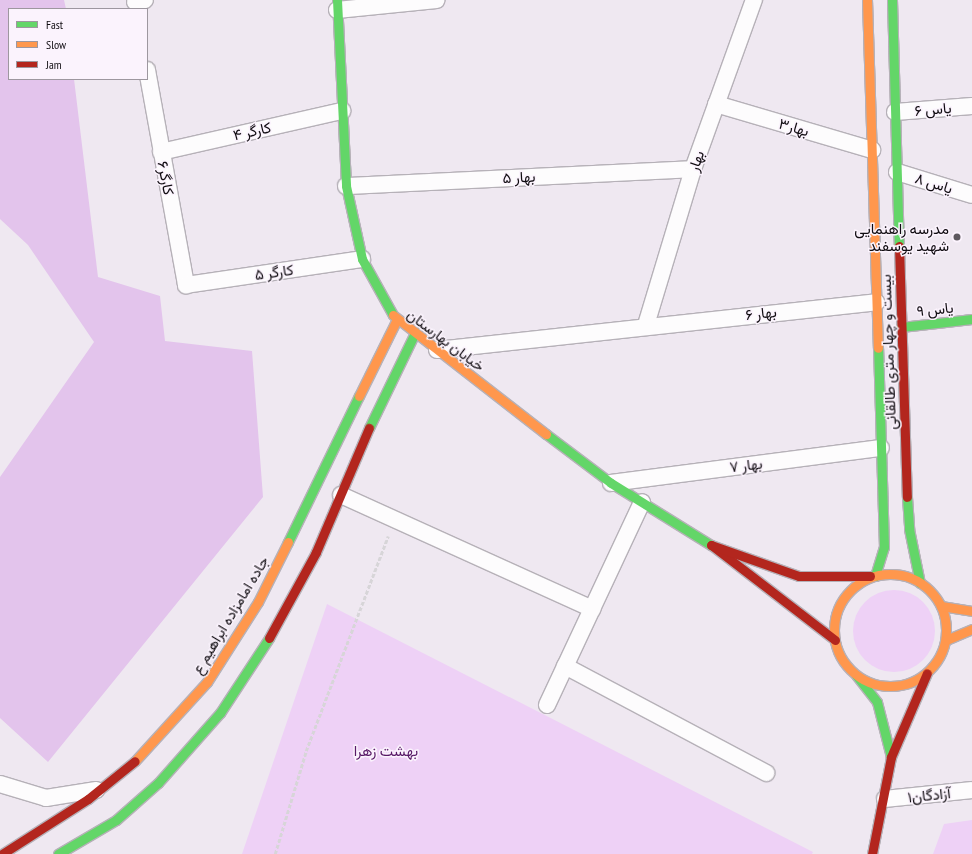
<!DOCTYPE html>
<meta charset="utf-8">
<style>
body{margin:0}
#map{position:relative;width:972px;height:854px;overflow:hidden;background:#efe8f1;font-family:"PT Sans Narrow",Vazirmatn,sans-serif}
div>[style]{position:absolute}
.green>*{inset:0;background:#eed1f6}
.round{border-radius:50%}
.forest>*{inset:0;background:#e3c4ec}
.path>*{height:2.5px;margin-top:-1.25px;transform-origin:0;background:repeating-linear-gradient(90deg,#d7d5d8 0 4px,transparent 0 6px)}
.roads{filter:drop-shadow(1px 0 #b6b1b8) drop-shadow(-1px 0 #b6b1b8) drop-shadow(0 1px #b6b1b8) drop-shadow(0 -1px #b6b1b8)}
.street>*{height:16px;margin:-8px;padding:0 8px;transform-origin:8px;border-radius:8px;background:#fdfcfd}
.fast>*{height:9px;margin:-4.5px;padding:0 4.5px;transform-origin:4.5px;border-radius:4.5px;background:#63d668}
.slow>*{height:9px;margin:-4.5px;padding:0 4.5px;transform-origin:4.5px;border-radius:4.5px;background:#ff974d}
.slow>.ring{margin:-4.5px;padding:0;box-sizing:content-box;background:none;border:9px solid #ff974d;border-radius:50%}
.jam>*{height:9px;margin:-4.5px;padding:0 4.5px;transform-origin:4.5px;border-radius:4.5px;background:#b3261e}
.dots>*{width:11px;height:11px;translate:-50% -50%;box-sizing:border-box;border:2px solid #fbf3fd;border-radius:50%}
span{translate:-50% -50%;white-space:nowrap;text-align:center;line-height:1.15;-webkit-text-stroke:3px #fbf3fd;paint-order:stroke}
.street-label{font-size:15px;color:#100c11}
.poi-label{font-size:15px;color:#100c11}
.right{translate:-100% -50%;text-align:right}
.park-label{font-size:15px;color:#581967}
.legend{position:absolute;left:8px;top:8px;width:140px;height:72px;box-sizing:border-box;background:#fbf3fd;border:1px solid #9d979f;margin:0;padding:5px 7px;list-style:none;font-size:12px;color:#100c11}
.legend li{display:flex;align-items:center;gap:8px;height:20px}
.legend b{width:20px;border:1px solid #9d979f}
</style>
<div id="map">
<div class="green">
<i class="round" style="left:853px;top:590px;width:82px;height:82px"></i>
<i style="clip-path:polygon(327px 604px,813px 852px,812px 854px,242px 854px)"></i>
<i style="clip-path:polygon(972px 820px,972px 854px,933px 854px,944px 824px)"></i>
</div>
<div class="forest">
<i style="clip-path:polygon(0 0,64px 0,66px 9px,9px 9px,9px 79px,74px 79px,98px 277px,160px 296px,165px 341px,252px 351px,263px 497px,48px 762px,0 718px,0 477px,94px 342px,28px 245px,0 219px)"></i>
</div>
<div class="path">
<i style="left:275px;top:854px;width:108px;rotate:-73.2deg"></i>
<i style="left:306px;top:751px;width:230px;rotate:-69.1deg"></i>
</div>
<div class="roads">
<div class="street">
<i style="left:135px;top:2px;width:10px;rotate:-11deg"></i>
<i style="left:337px;top:10px;width:100px;rotate:-5.7deg"></i>
<i style="left:147px;top:70px;width:219px;rotate:79.7deg"></i>
<i style="left:186px;top:285px;width:178px;rotate:-8.4deg"></i>
<i style="left:716px;top:104px;width:163px;rotate:16.4deg"></i>
<i style="left:895px;top:112px;width:77px;rotate:-4.5deg"></i>
<i style="left:161px;top:152px;width:186px;rotate:-12.8deg"></i>
<i style="left:897px;top:172px;width:78px;rotate:17deg"></i>
<i style="left:346px;top:186px;width:347px;rotate:-2.8deg"></i>
<i style="left:646px;top:325px;width:163px;rotate:-73.2deg"></i>
<i style="left:693px;top:169px;width:180px;rotate:-70.2deg"></i>
<i style="left:437px;top:350px;width:442px;rotate:-6.2deg"></i>
<i style="left:611px;top:483px;width:272px;rotate:-7.4deg"></i>
<i style="left:341px;top:495px;width:276px;rotate:24.4deg"></i>
<i style="left:565px;top:666px;width:228px;rotate:28deg"></i>
<i style="left:547px;top:705px;width:224px;rotate:-64.9deg"></i>
<i style="left:0;top:784px;width:48px;rotate:16.9deg"></i>
<i style="left:46px;top:798px;width:51px;rotate:-9.1deg"></i>
<i style="left:885px;top:799px;width:87px;rotate:-5.9deg"></i>
</div>
<div class="fast">
<i style="left:337px;top:0;width:186px;rotate:87.2deg"></i>
<i style="left:346px;top:186px;width:75px;rotate:77.6deg"></i>
<i style="left:362px;top:259px;width:64px;rotate:61deg"></i>
<i style="left:892px;top:0;width:246px;rotate:88.4deg"></i>
<i style="left:901px;top:327px;width:71px;rotate:-6.4deg"></i>
<i style="left:369px;top:428px;width:106px;rotate:-64.2deg"></i>
<i style="left:546px;top:434px;width:81px;rotate:37deg"></i>
<i style="left:611px;top:483px;width:118px;rotate:31.8deg"></i>
<i style="left:907px;top:497px;width:32px;rotate:86deg"></i>
<i style="left:909px;top:529px;width:55px;rotate:78.5deg"></i>
<i style="left:288px;top:542px;width:162px;rotate:-64.1deg"></i>
<i style="left:870px;top:576px;width:5px"></i>
<i style="left:875px;top:576px;width:30px;rotate:-73deg"></i>
<i style="left:884px;top:547px;width:199px;rotate:-91.7deg"></i>
<i style="left:856px;top:675px;width:34px;rotate:52deg"></i>
<i style="left:877px;top:702px;width:57px;rotate:75.7deg"></i>
<i style="left:58px;top:854px;width:67px;rotate:-30.4deg"></i>
<i style="left:116px;top:820px;width:56px;rotate:-41.4deg"></i>
<i style="left:158px;top:783px;width:94px;rotate:-48.5deg"></i>
<i style="left:220px;top:713px;width:90px;rotate:-56.8deg"></i>
</div>
<div class="slow">
<i style="left:867px;top:0;width:348px;rotate:88.2deg"></i>
<i style="left:393px;top:315px;width:194px;rotate:37.9deg"></i>
<i style="left:359px;top:396px;width:84px;rotate:-63.7deg"></i>
<i class="ring" style="left:834px;top:574px;width:103px;height:103px"></i>
<i style="left:941px;top:606px;width:31px;rotate:9deg"></i>
<i style="left:946px;top:640px;width:28px;rotate:-23deg"></i>
<i style="left:135px;top:761px;width:107px;rotate:-47.7deg"></i>
<i style="left:207px;top:682px;width:95px;rotate:-57.5deg"></i>
<i style="left:258px;top:602px;width:67px;rotate:-63.4deg"></i>
</div>
<div class="jam">
<i style="left:899px;top:246px;width:251px;rotate:88.2deg"></i>
<i style="left:269px;top:638px;width:98px;rotate:-61.3deg"></i>
<i style="left:316px;top:552px;width:135px;rotate:-66.9deg"></i>
<i style="left:835px;top:640px;width:156px;rotate:-142.5deg"></i>
<i style="left:711px;top:545px;width:93px;rotate:19.4deg"></i>
<i style="left:799px;top:576px;width:71px"></i>
<i style="left:2px;top:854px;width:102px;rotate:-32.6deg"></i>
<i style="left:88px;top:799px;width:60px;rotate:-39deg"></i>
<i style="left:872px;top:854px;width:99px;rotate:-78.9deg"></i>
<i style="left:891px;top:757px;width:91px;rotate:-66.8deg"></i>
</div>
</div>
<div class="dots">
<i style="left:957px;top:237px;background:#5e595f"></i>
</div>
<div class="street-label">
<span style="left:933px;top:109px;rotate:-5deg">یاس ۶</span>
<span style="left:794px;top:127px;rotate:16deg">بهار۳</span>
<span style="left:252px;top:131px;rotate:-13deg">کارگر ۴</span>
<span style="left:696px;top:161px;rotate:-71deg">بهار</span>
<span style="left:519px;top:177px;rotate:-3deg">بهار ۵</span>
<span style="left:166px;top:178px;rotate:79deg">کارگر۶</span>
<span style="left:934px;top:183px;rotate:17deg">یاس ۸</span>
<span style="left:274px;top:272px;rotate:-8deg">کارگر ۵</span>
<span style="left:935px;top:309px;rotate:-6deg">یاس ۹</span>
<span style="left:761px;top:313px;rotate:-6deg">بهار ۶</span>
<span style="left:446px;top:340px;rotate:37deg">خیابان بهارستان</span>
<span style="left:888px;top:352px;rotate:-92deg">بیست و چهار متری طالقانی</span>
<span style="left:746px;top:465px;rotate:-7deg">بهار ۷</span>
<span style="left:230px;top:615px;rotate:-59deg">جاده امامزاده ابراهیم ع</span>
<span style="left:929px;top:795px;rotate:-6deg">آزادگان۱</span>
</div>
<div class="poi-label">
<span class="right" style="left:949px;top:237px">مدرسه راهنمایی<br>شهید یوسفند</span>
</div>
<div class="park-label">
<span style="left:386px;top:751px">بهشت زهرا</span>
</div>
<ul class="legend">
<li><b style="height:5px;background:#63d668"></b>Fast</li>
<li><b style="height:5px;background:#ff974d"></b>Slow</li>
<li><b style="height:5px;background:#b3261e"></b>Jam</li>
</ul>
</div>
